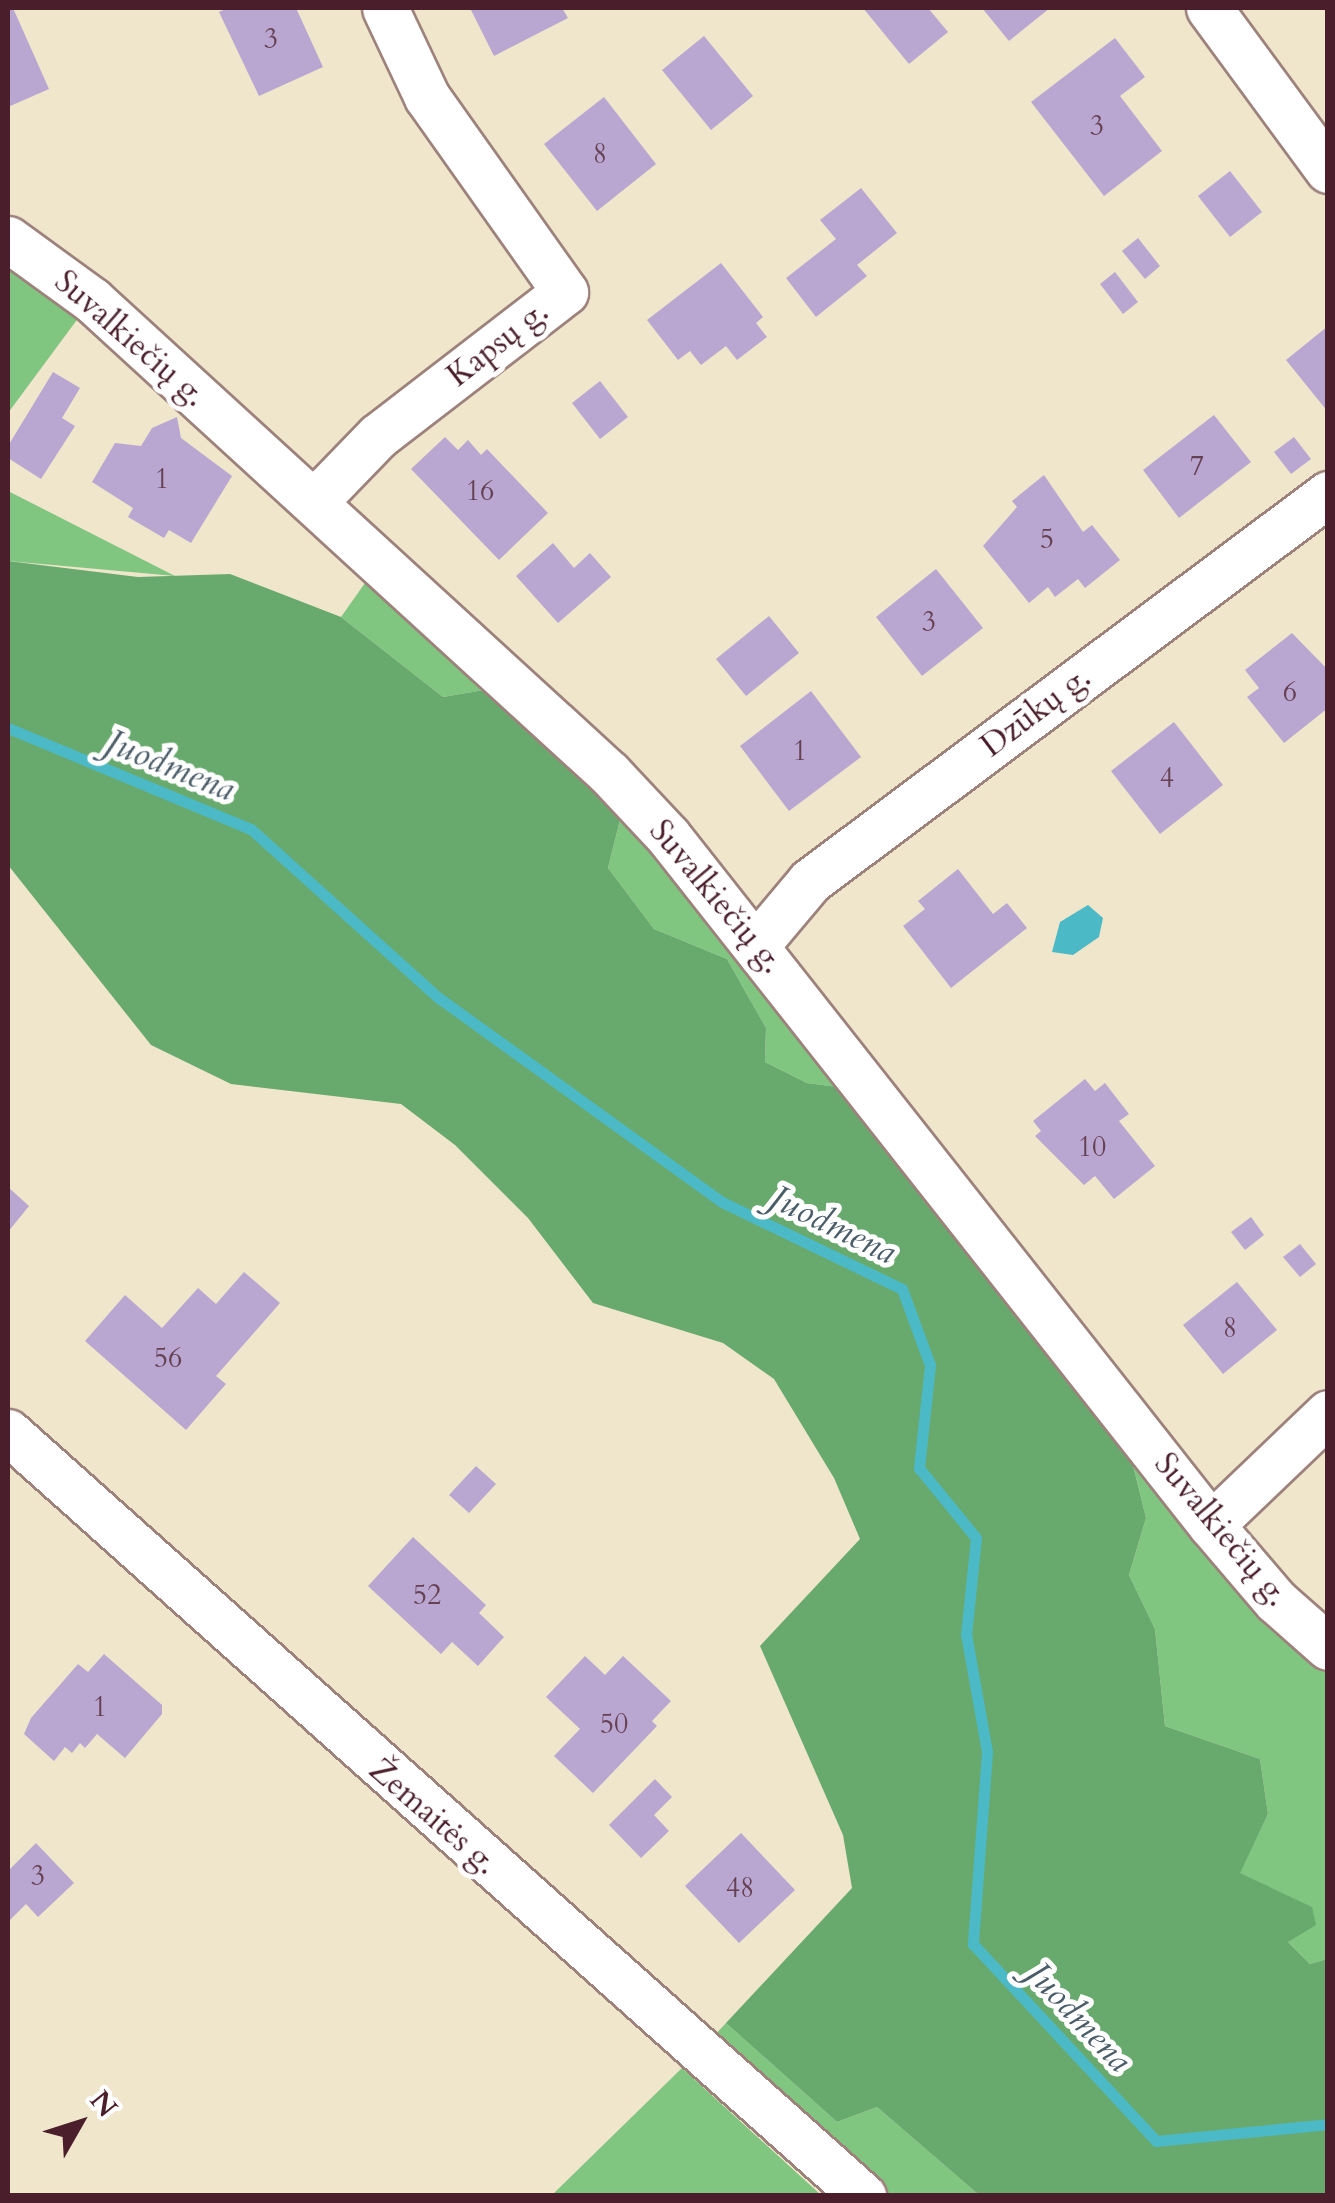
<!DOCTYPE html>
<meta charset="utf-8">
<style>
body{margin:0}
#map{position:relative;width:1335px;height:2203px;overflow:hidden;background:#f0e6cc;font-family:Cardo,serif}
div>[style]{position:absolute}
.green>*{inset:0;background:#80c580}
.forest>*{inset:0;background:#68aa6e}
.water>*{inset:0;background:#4cb9c7}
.stream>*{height:11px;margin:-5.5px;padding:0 5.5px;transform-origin:5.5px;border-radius:5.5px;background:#4cb9c7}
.building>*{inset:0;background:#baa7d1}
.roads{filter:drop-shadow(2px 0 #9d827c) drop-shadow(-2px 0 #9d827c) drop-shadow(0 2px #9d827c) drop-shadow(0 -2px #9d827c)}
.street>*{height:45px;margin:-22.5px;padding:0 22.5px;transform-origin:22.5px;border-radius:22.5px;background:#fff}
span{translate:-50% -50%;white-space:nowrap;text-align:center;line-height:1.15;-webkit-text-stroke:10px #fff;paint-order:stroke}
.number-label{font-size:28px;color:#664154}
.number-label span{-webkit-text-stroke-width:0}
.street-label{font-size:32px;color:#4a1f2b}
.water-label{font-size:35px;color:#4b5d69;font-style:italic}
.frame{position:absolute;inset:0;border:10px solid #4a1f2b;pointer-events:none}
.north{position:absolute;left:30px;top:2073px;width:100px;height:100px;-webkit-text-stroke:8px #fff;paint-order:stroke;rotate:51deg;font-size:28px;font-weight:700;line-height:40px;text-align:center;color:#4a1f2b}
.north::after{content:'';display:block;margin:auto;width:35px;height:45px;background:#4a1f2b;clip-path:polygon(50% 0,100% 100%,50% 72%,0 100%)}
</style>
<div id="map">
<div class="green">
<i style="clip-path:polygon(8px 267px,79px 317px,8px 413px)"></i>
<i style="clip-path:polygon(8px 491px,175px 576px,8px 561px)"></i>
<i style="clip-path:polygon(370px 576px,484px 690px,443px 697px,341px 617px)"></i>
<i style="clip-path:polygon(622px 812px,853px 1089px,807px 1083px,765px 1062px,766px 1028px,727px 959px,654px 929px,608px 868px)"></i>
<i style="clip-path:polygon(1128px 1445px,1263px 1617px,1327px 1674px,1327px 1959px,1310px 1964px,1288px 1942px,1311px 1907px,1239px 1873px,1268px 1814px,1260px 1759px,1165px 1726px,1155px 1629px,1129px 1575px,1146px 1518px)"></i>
<i style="clip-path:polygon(726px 2023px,837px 2122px,877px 2107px,979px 2195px,883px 2195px,712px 2038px)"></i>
<i style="clip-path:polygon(682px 2068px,821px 2195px,552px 2195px)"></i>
</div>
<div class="forest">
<i style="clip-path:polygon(8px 561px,138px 577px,230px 574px,341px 617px,443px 697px,484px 690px,622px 812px,608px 868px,654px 929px,727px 959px,766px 1028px,765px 1062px,807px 1083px,853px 1089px,1128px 1445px,1146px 1518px,1129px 1575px,1155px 1629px,1165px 1726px,1260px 1759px,1268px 1814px,1240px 1873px,1312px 1907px,1316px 1925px,1288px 1942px,1310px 1964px,1327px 1959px,1327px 2195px,979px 2195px,877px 2107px,837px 2122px,726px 2023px,852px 1888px,843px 1835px,760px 1646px,860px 1539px,834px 1478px,774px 1379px,723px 1343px,593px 1303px,528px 1218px,455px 1145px,401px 1104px,231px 1084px,151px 1045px,8px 865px)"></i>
</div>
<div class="water">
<i style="clip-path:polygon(1088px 905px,1103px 918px,1099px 937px,1073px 955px,1052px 952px,1060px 922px)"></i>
</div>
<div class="stream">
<i style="left:8px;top:728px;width:263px;rotate:22.6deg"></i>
<i style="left:251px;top:829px;width:253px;rotate:42deg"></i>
<i style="left:439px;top:998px;width:349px;rotate:35.8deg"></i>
<i style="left:722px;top:1202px;width:200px;rotate:25.8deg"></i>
<i style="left:902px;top:1289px;width:81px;rotate:69.8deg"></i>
<i style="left:930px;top:1365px;width:104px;rotate:96.1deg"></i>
<i style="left:919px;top:1468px;width:90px;rotate:50.8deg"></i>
<i style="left:976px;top:1538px;width:97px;rotate:95.9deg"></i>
<i style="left:966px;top:1634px;width:120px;rotate:79.9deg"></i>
<i style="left:987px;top:1752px;width:193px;rotate:94.2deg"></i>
<i style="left:973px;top:1944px;width:269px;rotate:47.1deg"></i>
<i style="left:1156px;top:2141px;width:173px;rotate:-5.6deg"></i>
</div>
<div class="building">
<i style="clip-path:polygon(8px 8px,13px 8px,49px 89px,8px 107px)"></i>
<i style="clip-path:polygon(228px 8px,296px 8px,323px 67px,259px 96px,219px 12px)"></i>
<i style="clip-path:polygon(470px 8px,562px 8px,568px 18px,494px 56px)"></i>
<i style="clip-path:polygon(863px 8px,928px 8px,948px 32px,909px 64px)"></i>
<i style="clip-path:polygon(982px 8px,1050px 8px,1009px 41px)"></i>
<i style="clip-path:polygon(704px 36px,753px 96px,711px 130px,662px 70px)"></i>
<i style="clip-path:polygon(1115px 38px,1145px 77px,1120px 96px,1162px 151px,1104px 196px,1031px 102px)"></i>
<i style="clip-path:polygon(604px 97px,656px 164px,597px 211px,544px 144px)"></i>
<i style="clip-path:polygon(1230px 171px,1262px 212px,1230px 237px,1198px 196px)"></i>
<i style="clip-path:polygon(861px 188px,897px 233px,857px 265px,867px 276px,816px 317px,786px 278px,836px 239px,820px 220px)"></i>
<i style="clip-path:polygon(1138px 238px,1160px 266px,1145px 279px,1122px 251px)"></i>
<i style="clip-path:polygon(721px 263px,763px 317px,756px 323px,767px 337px,737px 360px,726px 346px,701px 365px,690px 351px,678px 360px,647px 320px)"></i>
<i style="clip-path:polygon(1115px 272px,1138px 302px,1123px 314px,1100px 284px)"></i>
<i style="clip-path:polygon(1328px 326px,1328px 412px,1286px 360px)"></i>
<i style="clip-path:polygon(53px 372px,80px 388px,62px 418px,75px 426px,41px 479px,8px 458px,8px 446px)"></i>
<i style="clip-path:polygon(600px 381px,628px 417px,600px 439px,572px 403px)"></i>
<i style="clip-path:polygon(1214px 415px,1251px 462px,1179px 518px,1143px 470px)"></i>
<i style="clip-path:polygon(177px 417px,181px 438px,232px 476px,191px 543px,169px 530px,164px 538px,128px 517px,133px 508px,92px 482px,115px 443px,141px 446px,152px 428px)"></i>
<i style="clip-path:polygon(445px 437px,458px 450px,468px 440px,481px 455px,487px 449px,548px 513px,499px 560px,411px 469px)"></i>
<i style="clip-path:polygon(1294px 437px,1311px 459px,1291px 474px,1274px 452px)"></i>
<i style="clip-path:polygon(1044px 475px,1083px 532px,1092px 525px,1120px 560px,1085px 588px,1078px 579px,1055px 597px,1048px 587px,1029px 603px,983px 546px,1017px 507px,1012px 501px)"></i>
<i style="clip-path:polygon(553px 543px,574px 568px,590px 553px,611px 577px,558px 623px,516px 576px)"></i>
<i style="clip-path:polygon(936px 569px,983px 628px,922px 676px,876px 617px)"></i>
<i style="clip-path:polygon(769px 616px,799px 653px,746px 696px,716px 659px)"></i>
<i style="clip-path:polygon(1292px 633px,1328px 670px,1328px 708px,1284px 743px,1247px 697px,1259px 688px,1245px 670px)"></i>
<i style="clip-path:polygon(811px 691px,861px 757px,789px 811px,740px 746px)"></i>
<i style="clip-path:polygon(1174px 722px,1223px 785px,1160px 834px,1111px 771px)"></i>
<i style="clip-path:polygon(958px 869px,993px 914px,1007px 903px,1027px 928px,951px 988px,903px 926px,925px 909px,918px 901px)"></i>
<i style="clip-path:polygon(1085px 1079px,1095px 1091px,1105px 1083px,1129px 1114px,1119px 1121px,1155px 1166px,1114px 1199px,1095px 1176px,1084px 1185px,1035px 1136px,1041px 1131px,1033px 1121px)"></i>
<i style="clip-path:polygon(8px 1187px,29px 1206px,8px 1232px)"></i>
<i style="clip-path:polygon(1251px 1217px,1264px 1235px,1245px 1250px,1231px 1232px)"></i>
<i style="clip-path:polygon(1300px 1244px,1316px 1264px,1300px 1277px,1283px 1257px)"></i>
<i style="clip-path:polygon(244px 1272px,280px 1303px,216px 1376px,226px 1384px,186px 1430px,85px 1341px,125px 1295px,162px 1328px,198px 1288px,216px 1304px)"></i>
<i style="clip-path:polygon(1237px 1282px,1277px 1330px,1223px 1374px,1183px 1325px)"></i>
<i style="clip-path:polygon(476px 1466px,496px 1484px,469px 1513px,449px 1495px)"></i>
<i style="clip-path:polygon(413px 1537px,486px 1605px,479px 1613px,504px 1637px,478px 1666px,452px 1642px,441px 1654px,368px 1586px)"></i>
<i style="clip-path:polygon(104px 1654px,162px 1705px,162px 1714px,125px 1758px,97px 1734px,85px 1748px,80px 1743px,72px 1753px,65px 1747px,54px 1761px,24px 1734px,31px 1718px,78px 1664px,88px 1672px)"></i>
<i style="clip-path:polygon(585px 1656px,605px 1675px,623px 1656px,671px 1701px,652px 1721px,657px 1726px,593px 1793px,554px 1756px,580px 1729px,546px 1697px)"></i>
<i style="clip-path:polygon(655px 1779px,672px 1797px,654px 1815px,669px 1831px,641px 1858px,609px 1825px)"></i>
<i style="clip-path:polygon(741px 1833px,795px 1890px,739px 1943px,685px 1886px)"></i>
<i style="clip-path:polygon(36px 1843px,74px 1883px,38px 1917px,26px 1904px,8px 1922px,8px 1871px)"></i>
</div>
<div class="roads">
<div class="street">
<i style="left:1209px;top:8px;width:201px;rotate:53.7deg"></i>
<i style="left:8px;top:239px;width:104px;rotate:36deg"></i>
<i style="left:92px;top:300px;width:701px;rotate:42.46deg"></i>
<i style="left:609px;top:773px;width:86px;rotate:46.9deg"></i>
<i style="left:668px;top:836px;width:877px;rotate:51.76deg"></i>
<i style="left:1211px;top:1525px;width:100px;rotate:49.5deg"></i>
<i style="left:1276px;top:1601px;width:69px;rotate:41.5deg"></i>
<i style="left:314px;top:502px;width:92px;rotate:-45.9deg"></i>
<i style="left:378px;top:436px;width:236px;rotate:-37.6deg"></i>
<i style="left:565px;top:292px;width:239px;rotate:-125.3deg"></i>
<i style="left:427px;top:97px;width:98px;rotate:-115.3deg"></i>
<i style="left:758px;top:943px;width:81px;rotate:-50deg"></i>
<i style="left:810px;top:881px;width:647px;rotate:-36.76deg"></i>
<i style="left:8px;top:1432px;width:1147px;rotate:41.78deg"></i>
<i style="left:1211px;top:1525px;width:162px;rotate:-43.7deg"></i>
</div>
</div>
<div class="number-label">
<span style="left:271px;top:39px">3</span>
<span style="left:1097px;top:126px">3</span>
<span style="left:600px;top:154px">8</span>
<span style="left:1197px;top:466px">7</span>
<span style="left:162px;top:479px">1</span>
<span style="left:480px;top:491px">16</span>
<span style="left:1047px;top:539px">5</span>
<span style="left:929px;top:622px">3</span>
<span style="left:1290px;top:692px">6</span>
<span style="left:800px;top:751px">1</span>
<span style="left:1167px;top:778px">4</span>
<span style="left:1092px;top:1147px">10</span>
<span style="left:1230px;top:1328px">8</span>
<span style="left:168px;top:1358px">56</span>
<span style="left:427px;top:1595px">52</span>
<span style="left:100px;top:1707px">1</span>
<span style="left:614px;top:1724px">50</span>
<span style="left:38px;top:1876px">3</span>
<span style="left:740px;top:1888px">48</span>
</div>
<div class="street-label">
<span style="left:130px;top:339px;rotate:41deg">Suvalkiečių g.</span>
<span style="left:498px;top:344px;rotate:-38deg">Kapsų g.</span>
<span style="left:1036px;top:712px;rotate:-37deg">Dzūkų g.</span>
<span style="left:716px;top:897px;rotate:50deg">Suvalkiečių g.</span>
<span style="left:1221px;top:1530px;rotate:50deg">Suvalkiečių g.</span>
<span style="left:433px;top:1817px;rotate:41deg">Žemaitės g.</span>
</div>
<div class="water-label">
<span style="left:170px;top:766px;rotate:22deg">Juodmena</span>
<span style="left:833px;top:1225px;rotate:26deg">Juodmena</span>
<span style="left:1079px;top:2017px;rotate:47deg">Juodmena</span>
</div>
<div class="frame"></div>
<div class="north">N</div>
</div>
